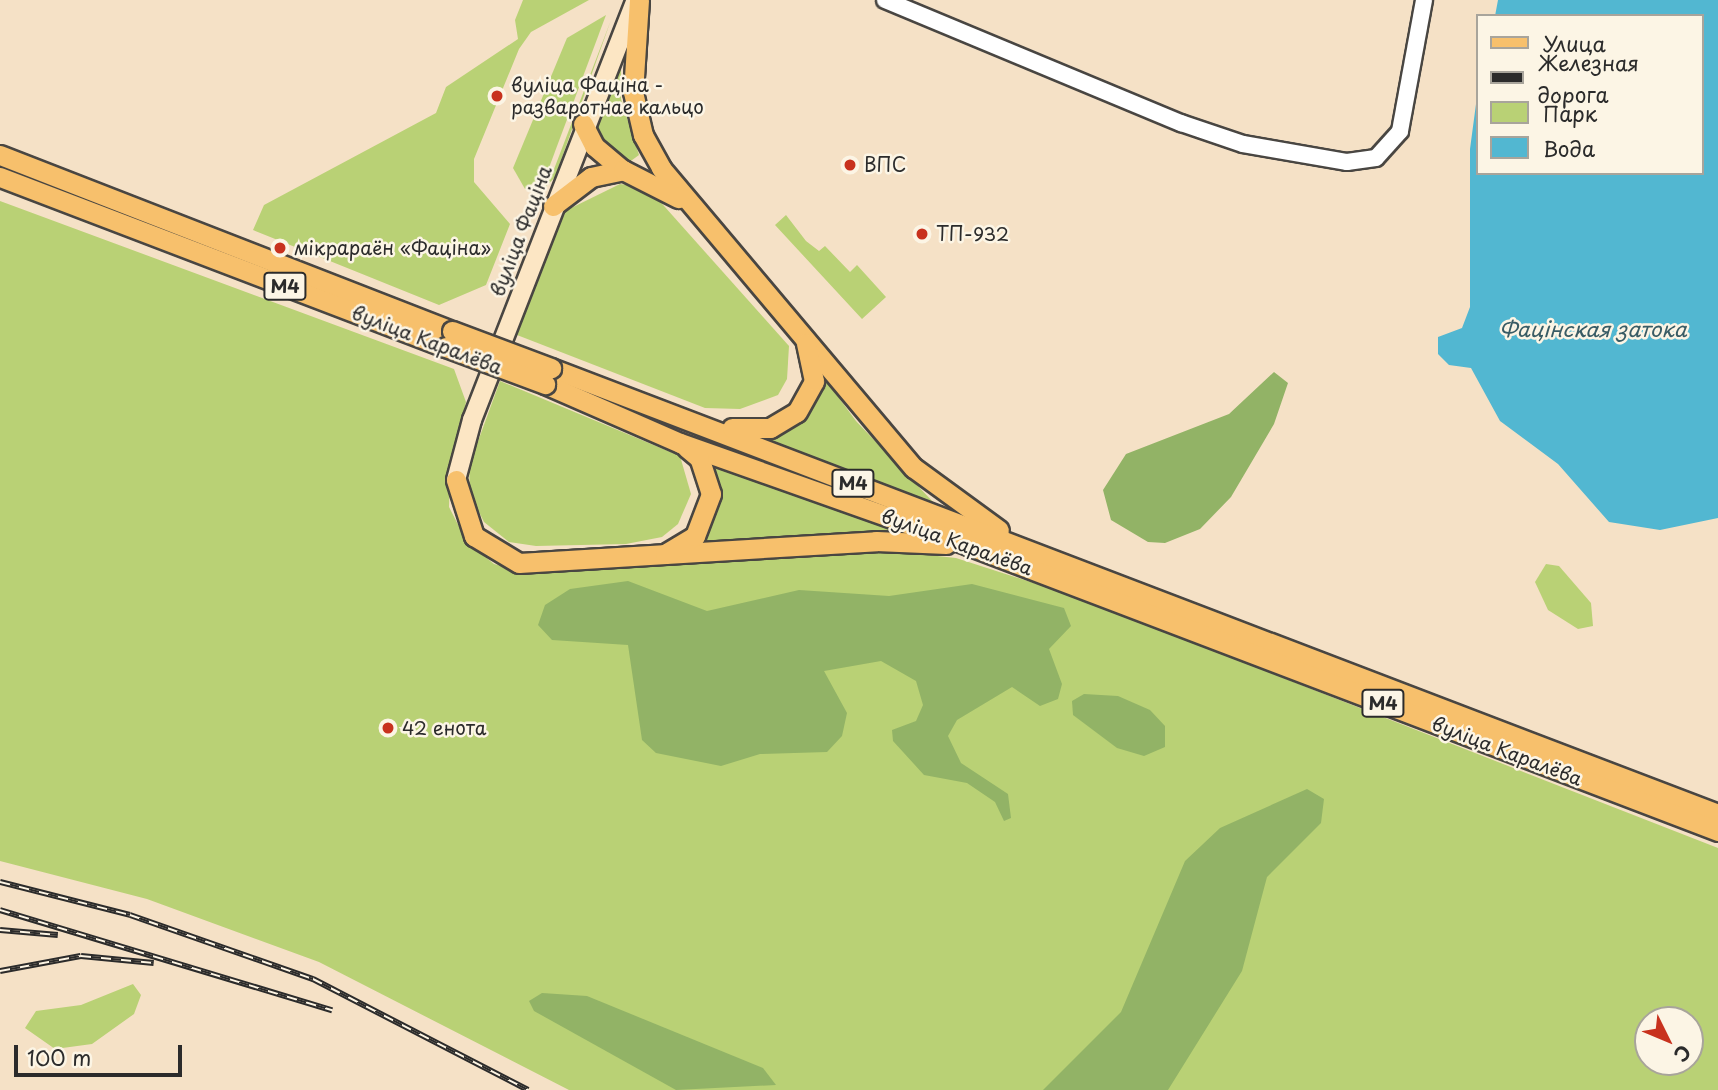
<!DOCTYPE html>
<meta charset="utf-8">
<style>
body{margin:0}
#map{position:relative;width:1718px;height:1090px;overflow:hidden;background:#f5e1c6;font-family:"Playpen Sans",sans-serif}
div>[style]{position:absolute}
.green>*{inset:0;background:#b9d175}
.forest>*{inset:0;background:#92b366}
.water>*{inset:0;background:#52b7d1}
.roads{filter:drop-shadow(2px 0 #494642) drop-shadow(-2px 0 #494642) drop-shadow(0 2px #494642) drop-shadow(0 -2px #494642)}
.tertiary>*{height:16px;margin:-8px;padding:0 8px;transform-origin:8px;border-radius:8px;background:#fff}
.secondary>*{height:18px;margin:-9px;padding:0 9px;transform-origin:9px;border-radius:9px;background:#fce6c4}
.primary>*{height:19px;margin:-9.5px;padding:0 9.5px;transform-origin:9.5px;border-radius:9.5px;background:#f7c06c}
.rail>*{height:6px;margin-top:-3px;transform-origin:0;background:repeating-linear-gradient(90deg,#fcf5e5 0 10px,#2b2b2b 0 20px);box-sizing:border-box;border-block:2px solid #2b2b2b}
.bridges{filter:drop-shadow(2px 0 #494642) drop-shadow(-2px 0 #494642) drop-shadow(0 2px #494642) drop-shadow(0 -2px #494642)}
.primary-bridge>*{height:19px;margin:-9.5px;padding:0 9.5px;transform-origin:9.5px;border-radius:9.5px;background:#f7c06c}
.dots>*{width:19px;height:19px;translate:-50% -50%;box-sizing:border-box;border:4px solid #fcf5e5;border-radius:50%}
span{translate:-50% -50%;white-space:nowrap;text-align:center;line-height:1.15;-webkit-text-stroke:5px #fcf5e5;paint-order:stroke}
.shield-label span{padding:2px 5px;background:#fcf5e5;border:2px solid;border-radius:5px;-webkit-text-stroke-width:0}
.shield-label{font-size:18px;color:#2b2b2b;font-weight:700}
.poi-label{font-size:19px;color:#2b2b2b}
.left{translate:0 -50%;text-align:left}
.street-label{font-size:19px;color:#2b2b2b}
.water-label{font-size:21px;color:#395c65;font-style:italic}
.legend{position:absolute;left:1476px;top:14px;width:228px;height:161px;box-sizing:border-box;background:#fcf5e5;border:2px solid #a8a49b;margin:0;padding:9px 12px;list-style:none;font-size:21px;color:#2b2b2b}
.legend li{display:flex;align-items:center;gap:14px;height:35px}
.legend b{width:35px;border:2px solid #a8a49b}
.north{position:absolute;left:1634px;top:1006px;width:70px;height:70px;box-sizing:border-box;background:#fcf5e5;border:2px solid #a8a49b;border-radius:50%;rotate:133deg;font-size:19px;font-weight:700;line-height:28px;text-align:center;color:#2b2b2b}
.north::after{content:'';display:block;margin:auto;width:24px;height:32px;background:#c8321e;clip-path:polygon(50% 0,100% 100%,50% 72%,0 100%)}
.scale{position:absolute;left:14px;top:1045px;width:168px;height:32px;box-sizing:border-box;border:4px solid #2b2b2b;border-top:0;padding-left:9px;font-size:21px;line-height:24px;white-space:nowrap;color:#2b2b2b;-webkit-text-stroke:5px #fcf5e5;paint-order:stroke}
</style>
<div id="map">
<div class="green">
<i style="clip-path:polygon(523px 0,589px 0,531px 32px,519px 49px,474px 159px,474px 182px,510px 224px,486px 285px,439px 305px,253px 230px,264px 205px,436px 113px,446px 87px,518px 39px,515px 20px)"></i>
<i style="clip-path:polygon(606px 15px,547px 173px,525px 189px,513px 168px,567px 38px)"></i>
<i style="clip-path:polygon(611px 20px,555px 177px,543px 190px,531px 190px,551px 177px)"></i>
<i style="clip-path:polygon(621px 62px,621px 99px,639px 155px,628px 163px,599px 142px,595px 128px)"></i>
<i style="clip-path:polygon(620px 184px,648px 188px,789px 346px,787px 379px,778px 395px,740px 409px,705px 408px,517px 335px,565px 211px)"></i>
<i style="clip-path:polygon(evenodd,0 201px,454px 369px,466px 402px,450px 469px,449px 507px,467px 542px,494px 564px,512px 569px,881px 550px,956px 558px,1071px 595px,1718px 848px,1718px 1090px,569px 1090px,319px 962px,147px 899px,0 861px,0 201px,1648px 1020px,1690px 1020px,1690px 1062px,1648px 1062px,1648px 1020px)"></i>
<i style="clip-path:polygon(786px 215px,806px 241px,819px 251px,825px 246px,850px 272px,857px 265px,886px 297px,862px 319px,775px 225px)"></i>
<i style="clip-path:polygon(819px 371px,856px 421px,935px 504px,762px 441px,790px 426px)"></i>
<i style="clip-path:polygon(500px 381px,680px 456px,691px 494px,678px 524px,662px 537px,626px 544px,536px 546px,509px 542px,484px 522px,470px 494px,469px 466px)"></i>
<i style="clip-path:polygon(724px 465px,913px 533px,692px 545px,713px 470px)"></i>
<i style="clip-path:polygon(1546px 564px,1559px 566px,1591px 603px,1593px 626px,1578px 629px,1548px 610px,1535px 582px)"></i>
<i style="clip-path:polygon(133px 984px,141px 995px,134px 1014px,92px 1044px,55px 1049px,25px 1028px,36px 1011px,81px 1005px)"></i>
</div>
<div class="forest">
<i style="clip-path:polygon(1274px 372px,1288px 383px,1274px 424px,1231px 497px,1200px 529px,1165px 543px,1148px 542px,1111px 520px,1103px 490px,1126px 454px,1229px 414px)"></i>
<i style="clip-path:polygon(628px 581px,707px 611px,799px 590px,889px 596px,972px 584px,1064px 608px,1071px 626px,1049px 649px,1062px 684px,1058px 699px,1040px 706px,1012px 687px,957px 720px,948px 736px,961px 763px,1008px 794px,1011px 818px,1004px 821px,995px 802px,967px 783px,924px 775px,893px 741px,892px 730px,916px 721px,923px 705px,916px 681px,881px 661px,824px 671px,847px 713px,842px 736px,827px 752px,760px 754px,721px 766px,656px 753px,642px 740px,628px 645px,552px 640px,538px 625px,545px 605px,570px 589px)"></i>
<i style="clip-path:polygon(1084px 694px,1118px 696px,1150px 710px,1165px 726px,1165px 747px,1144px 756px,1117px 748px,1073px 715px,1072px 701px)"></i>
<i style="clip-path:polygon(1307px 789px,1324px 799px,1321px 823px,1267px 877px,1242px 971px,1168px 1090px,1043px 1090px,1121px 1012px,1185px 861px,1220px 828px)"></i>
<i style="clip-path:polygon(542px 993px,587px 996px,763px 1068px,776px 1085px,676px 1090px,534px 1011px,529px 1001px)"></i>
</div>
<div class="water">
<i style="clip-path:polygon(1498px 0,1718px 0,1718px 518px,1660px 530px,1609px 522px,1558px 464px,1500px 421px,1471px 368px,1449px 365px,1438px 354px,1438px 337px,1462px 328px,1470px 307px,1470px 149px,1478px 89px,1478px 173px,1702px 173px,1702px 16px,1495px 16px)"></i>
</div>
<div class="roads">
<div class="tertiary">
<i style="left:885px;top:0;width:321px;rotate:22.6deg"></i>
<i style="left:1181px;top:123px;width:65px;rotate:18.7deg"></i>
<i style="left:1243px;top:144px;width:106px;rotate:9.8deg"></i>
<i style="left:1347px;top:162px;width:29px;rotate:-8deg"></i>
<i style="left:1376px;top:158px;width:36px;rotate:-48deg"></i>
<i style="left:1400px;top:131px;width:133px;rotate:-79.6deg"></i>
</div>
<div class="secondary">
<i style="left:456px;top:480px;width:62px;rotate:-75.1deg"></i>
<i style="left:472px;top:420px;width:451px;rotate:-68.7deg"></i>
</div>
<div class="primary">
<i style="left:639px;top:0;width:92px;rotate:93.7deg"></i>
<i style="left:633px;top:92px;width:44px;rotate:76.9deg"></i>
<i style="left:643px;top:135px;width:38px;rotate:61deg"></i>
<i style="left:661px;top:168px;width:392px;rotate:49.9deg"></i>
<i style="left:914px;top:468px;width:105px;rotate:36.1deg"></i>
<i style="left:583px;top:124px;width:25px;rotate:63deg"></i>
<i style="left:594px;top:146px;width:38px;rotate:40deg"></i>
<i style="left:0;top:155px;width:485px;rotate:21.3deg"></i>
<i style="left:0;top:177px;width:477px;rotate:20.9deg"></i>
<i style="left:553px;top:206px;width:48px;rotate:-37.3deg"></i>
<i style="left:591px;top:177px;width:33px;rotate:-12deg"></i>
<i style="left:623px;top:170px;width:62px;rotate:27deg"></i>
<i style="left:551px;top:368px;width:1249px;rotate:20.92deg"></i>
<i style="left:545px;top:384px;width:147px;rotate:23.6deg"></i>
<i style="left:680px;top:443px;width:306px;rotate:19.5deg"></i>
<i style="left:968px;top:545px;width:803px;rotate:20.87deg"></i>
<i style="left:732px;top:428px;width:38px"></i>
<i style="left:770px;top:428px;width:31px;rotate:-31deg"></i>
<i style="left:797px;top:412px;width:35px;rotate:-61deg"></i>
<i style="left:814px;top:381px;width:39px;rotate:-102deg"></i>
<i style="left:456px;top:480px;width:59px;rotate:72.2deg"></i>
<i style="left:474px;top:536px;width:52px;rotate:31deg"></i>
<i style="left:519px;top:563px;width:358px;rotate:-3.5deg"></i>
<i style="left:876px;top:541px;width:70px;rotate:2.5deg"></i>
<i style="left:665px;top:554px;width:35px;rotate:-31deg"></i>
<i style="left:695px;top:536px;width:45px;rotate:-69.1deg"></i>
<i style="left:711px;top:494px;width:38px;rotate:-108deg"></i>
<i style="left:699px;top:458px;width:16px;rotate:-140deg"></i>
</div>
</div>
<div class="rail">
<i style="left:0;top:882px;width:134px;rotate:14.2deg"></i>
<i style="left:130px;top:915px;width:194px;rotate:19.3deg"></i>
<i style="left:313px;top:979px;width:242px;rotate:27.3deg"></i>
<i style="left:0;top:910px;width:347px;rotate:16.8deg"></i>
<i style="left:0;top:930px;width:58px;rotate:4.9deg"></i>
<i style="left:0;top:971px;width:82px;rotate:-10.5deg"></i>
<i style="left:81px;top:956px;width:73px;rotate:5.5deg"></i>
</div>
<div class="bridges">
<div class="primary-bridge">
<i style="left:452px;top:331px;width:106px;rotate:20.5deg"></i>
<i style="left:446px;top:347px;width:106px;rotate:20.5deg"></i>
</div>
</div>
<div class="dots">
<i style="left:497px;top:96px;background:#c8321e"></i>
<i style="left:850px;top:165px;background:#c8321e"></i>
<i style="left:922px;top:234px;background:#c8321e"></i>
<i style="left:280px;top:248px;background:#c8321e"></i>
<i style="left:388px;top:728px;background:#c8321e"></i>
</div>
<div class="shield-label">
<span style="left:285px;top:286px">М4</span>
<span style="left:853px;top:483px">М4</span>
<span style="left:1383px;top:703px">М4</span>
</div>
<div class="poi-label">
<span class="left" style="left:511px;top:96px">вуліца Фаціна -<br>разваротнае кальцо</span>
<span class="left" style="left:864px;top:165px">ВПС</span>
<span class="left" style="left:936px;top:234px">ТП-932</span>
<span class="left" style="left:294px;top:248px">мікрараён «Фаціна»</span>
<span class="left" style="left:402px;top:728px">42 енота</span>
</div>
<div class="street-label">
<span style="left:521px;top:231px;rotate:-69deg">вуліца Фаціна</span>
<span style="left:427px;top:340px;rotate:21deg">вуліца Каралёва</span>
<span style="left:957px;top:542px;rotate:20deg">вуліца Каралёва</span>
<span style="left:1507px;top:751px;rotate:21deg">вуліца Каралёва</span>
</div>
<div class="water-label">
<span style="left:1593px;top:328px">Фацінская затока</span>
</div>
<ul class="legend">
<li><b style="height:9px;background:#f7c06c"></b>Улица</li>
<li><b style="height:9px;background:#2b2b2b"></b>Железная дорога</li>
<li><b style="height:19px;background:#b9d175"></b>Парк</li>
<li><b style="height:19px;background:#52b7d1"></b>Вода</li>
</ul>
<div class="north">С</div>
<div class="scale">100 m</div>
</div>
